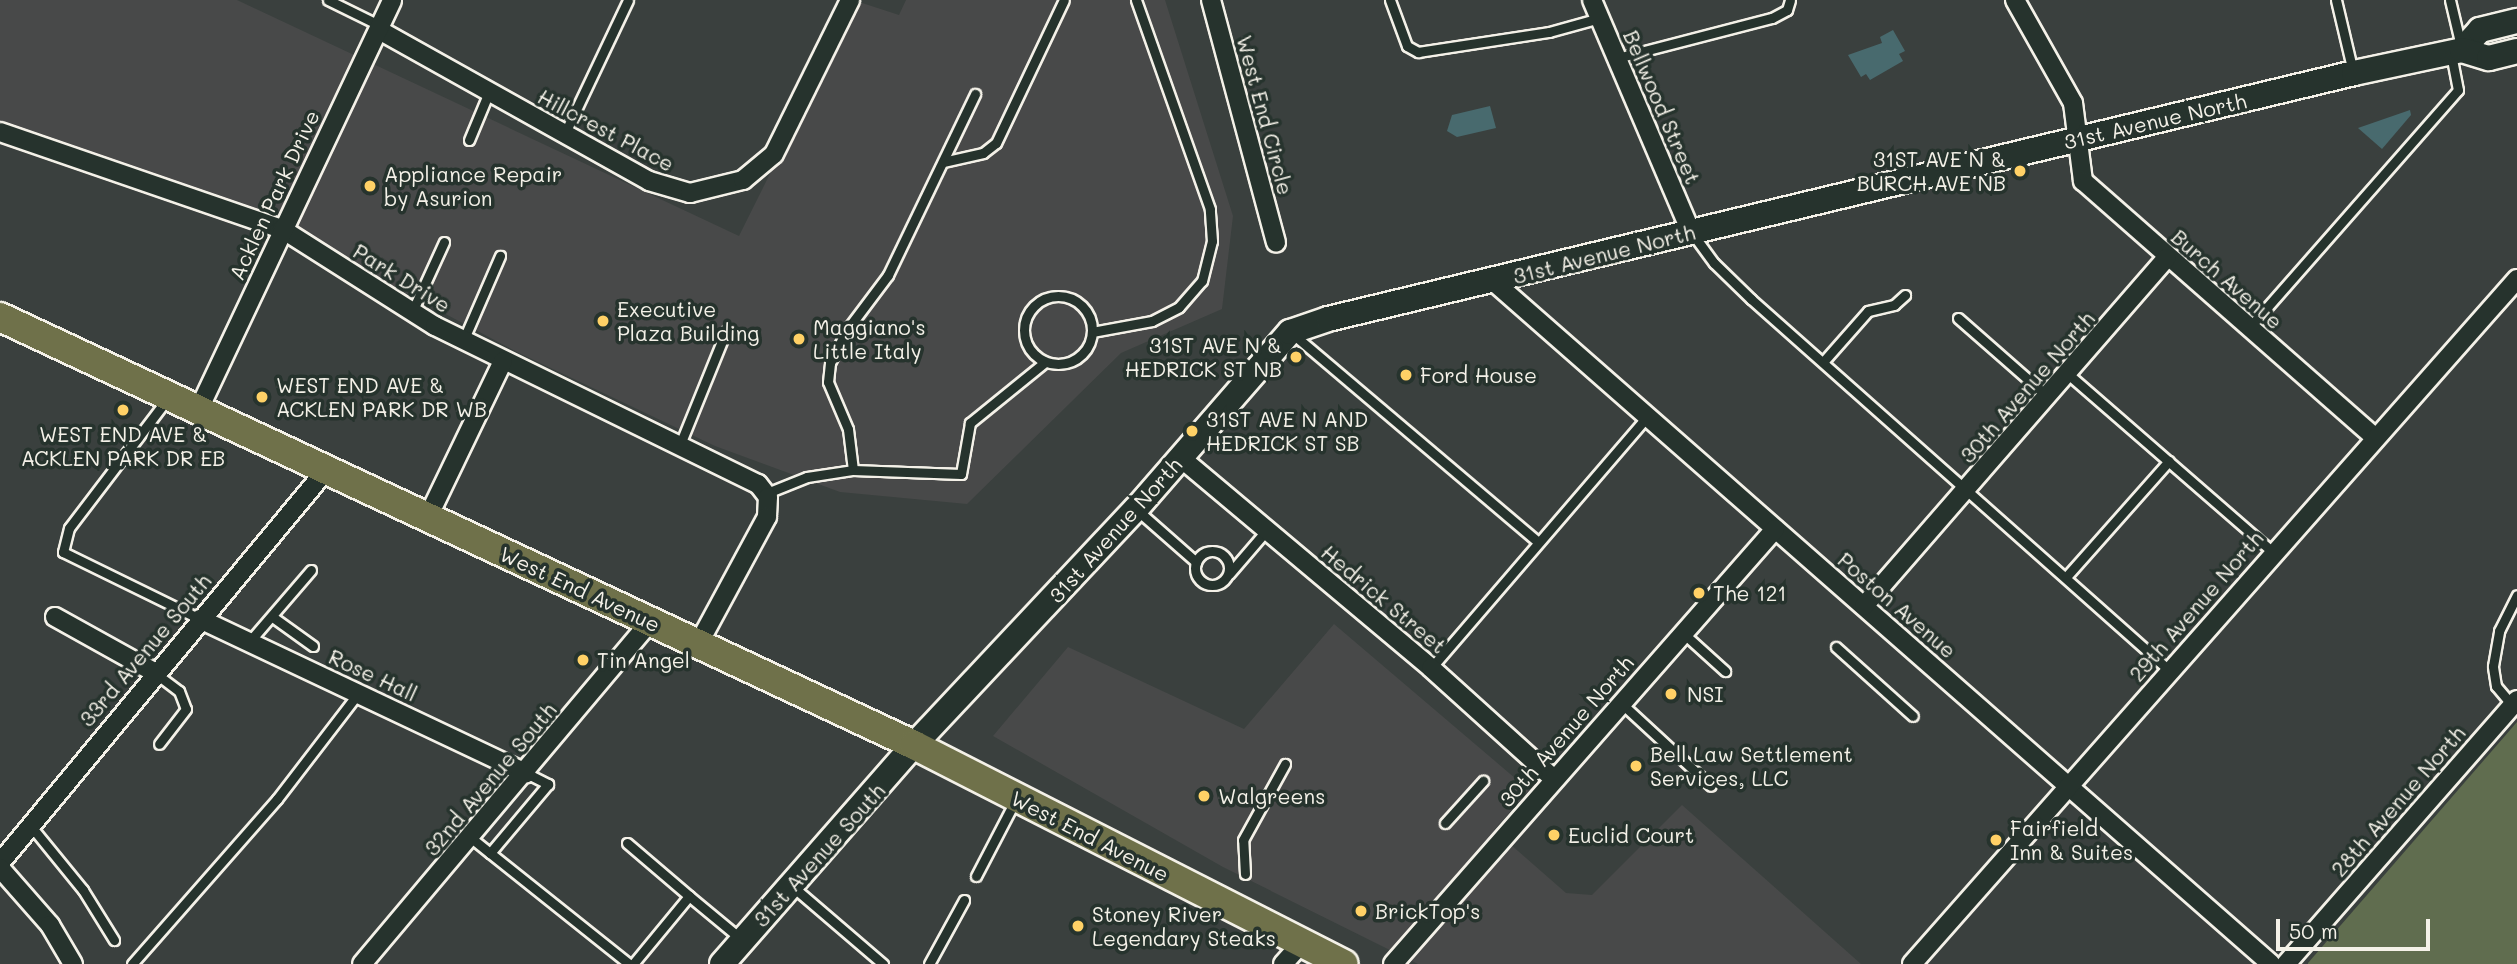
<!DOCTYPE html>
<style>
body{margin:0}
#map{position:relative;width:2517px;height:964px;overflow:hidden;background:#3a403e;font-family:Mali,sans-serif}
div>[style]{position:absolute}
.built>*{inset:0;background:#484949}
.green>*{inset:0;background:#606d4f}
.water>*{inset:0;background:#486a6e}
.roads{filter:drop-shadow(2px 0 #f4f1e8) drop-shadow(-2px 0 #f4f1e8) drop-shadow(0 2px #f4f1e8) drop-shadow(0 -2px #f4f1e8)}
.lane>*{height:9px;margin:-4.5px;padding:0 4.5px;transform-origin:4.5px;border-radius:4.5px;background:#26332d}
.lane>.ring{margin:-4.5px;padding:0;box-sizing:content-box;background:none;border:9px solid #26332d;border-radius:50%}
.street>*{height:18px;margin:-9px;padding:0 9px;transform-origin:9px;border-radius:9px;background:#26332d}
.secondary>*{height:24px;margin:-12px;padding:0 12px;transform-origin:12px;border-radius:12px;background:#26332d}
.primary>*{height:28px;margin:-14px;padding:0 14px;transform-origin:14px;border-radius:14px;background:#6f714a}
.dots>*{width:19px;height:19px;translate:-50% -50%;box-sizing:border-box;border:4px solid #26332d;border-radius:50%}
span{translate:-50% -50%;white-space:nowrap;text-align:center;line-height:1.15;-webkit-text-stroke:7px #26332d;paint-order:stroke}
.street-label{font-size:21px;color:#f4f1e8}
.poi-label{font-size:21px;color:#f4f1e8}
.right{translate:-100% -50%;text-align:right}
.left{translate:0 -50%;text-align:left}
.scale{position:absolute;left:2276px;top:919px;width:154px;height:32px;box-sizing:border-box;border:4px solid #f4f1e8;border-top:0;padding-left:9px;font-size:21px;line-height:24px;white-space:nowrap;color:#f4f1e8;-webkit-text-stroke:5px #26332d;paint-order:stroke}
</style>
<div id="map">
<div class="built">
<i style="clip-path:polygon(0 0,237px 0,739px 236px,856px 1px,899px 15px,906px 0,1165px 0,1233px 216px,1222px 309px,1121px 353px,967px 504px,840px 492px,715px 446px,517px 352px,235px 202px,0 121px)"></i>
<i style="clip-path:polygon(1334px 624px,1529px 790px,1494px 830px,1566px 893px,1592px 895px,1682px 805px,1861px 964px,1418px 964px,1223px 867px,993px 736px,1068px 647px,1244px 729px)"></i>
</div>
<div class="green">
<i style="clip-path:polygon(2517px 722px,2517px 964px,2308px 964px,2308px 963px)"></i>
</div>
<div class="water">
<i style="clip-path:polygon(1893px 30px,1905px 51px,1899px 54px,1903px 61px,1870px 80px,1866px 74px,1861px 77px,1848px 55px,1882px 43px,1880px 37px)"></i>
<i style="clip-path:polygon(1490px 106px,1496px 128px,1457px 137px,1447px 131px,1452px 115px)"></i>
<i style="clip-path:polygon(2410px 110px,2411px 115px,2382px 149px,2358px 128px)"></i>
</div>
<div class="roads">
<div class="lane">
<i style="left:328px;top:0;width:59px;rotate:26.1deg"></i>
<i style="left:1390px;top:0;width:49px;rotate:69.7deg"></i>
<i style="left:1407px;top:46px;width:13px;rotate:29deg"></i>
<i style="left:1418px;top:52px;width:133px;rotate:-8.7deg"></i>
<i style="left:1549px;top:32px;width:53px;rotate:-15.4deg"></i>
<i style="left:2336px;top:0;width:74px;rotate:76.7deg"></i>
<i style="left:2450px;top:0;width:47px;rotate:76.6deg"></i>
<i style="left:1617px;top:58px;width:160px;rotate:-14.5deg"></i>
<i style="left:1772px;top:18px;width:17px;rotate:-28deg"></i>
<i style="left:1787px;top:10px;width:10px;rotate:-73deg"></i>
<i style="left:564px;top:135px;width:149px;rotate:-64.6deg"></i>
<i style="left:469px;top:140px;width:52px;rotate:-67.4deg"></i>
<i style="left:943px;top:162px;width:41px;rotate:-12.7deg"></i>
<i style="left:983px;top:153px;width:16px;rotate:-38deg"></i>
<i style="left:996px;top:143px;width:158px;rotate:-64.6deg"></i>
<i style="left:1692px;top:233px;width:37px;rotate:54deg"></i>
<i style="left:1714px;top:263px;width:52px;rotate:44.2deg"></i>
<i style="left:1751px;top:299px;width:560px;rotate:41.6deg"></i>
<i class="ring" style="left:1024px;top:296px;width:59px;height:59px"></i>
<i style="left:412px;top:312px;width:77px;rotate:-65.4deg"></i>
<i style="left:1958px;top:318px;width:120px;rotate:41.3deg"></i>
<i style="left:2248px;top:329px;width:318px;rotate:-48.7deg"></i>
<i style="left:2458px;top:90px;width:36px;rotate:-101deg"></i>
<i style="left:1092px;top:332px;width:61px;rotate:-10.4deg"></i>
<i style="left:1152px;top:321px;width:30px;rotate:-27deg"></i>
<i style="left:1179px;top:307px;width:35px;rotate:-49deg"></i>
<i style="left:1202px;top:281px;width:41px;rotate:-76deg"></i>
<i style="left:1212px;top:241px;width:32px;rotate:-94deg"></i>
<i style="left:1210px;top:209px;width:222px;rotate:-109.5deg"></i>
<i style="left:1294px;top:335px;width:319px;rotate:40.3deg"></i>
<i style="left:463px;top:341px;width:93px;rotate:-66.5deg"></i>
<i style="left:1823px;top:362px;width:68px;rotate:-48.6deg"></i>
<i style="left:1868px;top:311px;width:27px;rotate:-13deg"></i>
<i style="left:1894px;top:305px;width:15px;rotate:-42deg"></i>
<i style="left:2068px;top:374px;width:271px;rotate:41deg"></i>
<i style="left:168px;top:398px;width:163px;rotate:127.3deg"></i>
<i style="left:69px;top:528px;width:25px;rotate:104deg"></i>
<i style="left:63px;top:552px;width:153px;rotate:26.1deg"></i>
<i style="left:679px;top:447px;width:125px;rotate:-67.9deg"></i>
<i style="left:853px;top:470px;width:41px;rotate:-97deg"></i>
<i style="left:848px;top:429px;width:51px;rotate:-113.1deg"></i>
<i style="left:828px;top:382px;width:19px;rotate:-84deg"></i>
<i style="left:830px;top:363px;width:36px;rotate:-63deg"></i>
<i style="left:846px;top:331px;width:70px;rotate:-53.1deg"></i>
<i style="left:888px;top:275px;width:201px;rotate:-64.3deg"></i>
<i style="left:767px;top:493px;width:43px;rotate:-21.8deg"></i>
<i style="left:807px;top:477px;width:47px;rotate:-8.7deg"></i>
<i style="left:853px;top:470px;width:108px;rotate:2.1deg"></i>
<i style="left:961px;top:474px;width:52px;rotate:-80deg"></i>
<i style="left:970px;top:423px;width:97px;rotate:-39.1deg"></i>
<i style="left:1137px;top:510px;width:79px;rotate:41.4deg"></i>
<i class="ring" style="left:1195px;top:551px;width:25px;height:25px"></i>
<i style="left:1229px;top:574px;width:57px;rotate:-49.3deg"></i>
<i style="left:2066px;top:577px;width:155px;rotate:-48.4deg"></i>
<i style="left:274px;top:618px;width:48px;rotate:35.7deg"></i>
<i style="left:1683px;top:633px;width:57px;rotate:42.1deg"></i>
<i style="left:249px;top:642px;width:95px;rotate:-49.3deg"></i>
<i style="left:1836px;top:647px;width:103px;rotate:41.9deg"></i>
<i style="left:1431px;top:668px;width:331px;rotate:-49.3deg"></i>
<i style="left:155px;top:673px;width:30px;rotate:37deg"></i>
<i style="left:179px;top:691px;width:19px;rotate:69deg"></i>
<i style="left:186px;top:709px;width:44px;rotate:127.6deg"></i>
<i style="left:1621px;top:703px;width:122px;rotate:42.7deg"></i>
<i style="left:2512px;top:705px;width:25px;rotate:-130deg"></i>
<i style="left:2496px;top:686px;width:20px;rotate:-99deg"></i>
<i style="left:2493px;top:666px;width:36px;rotate:-80deg"></i>
<i style="left:2499px;top:631px;width:40px;rotate:-63.4deg"></i>
<i style="left:526px;top:773px;width:25px;rotate:27deg"></i>
<i style="left:548px;top:784px;width:90px;rotate:130deg"></i>
<i style="left:490px;top:853px;width:178px;rotate:38.6deg"></i>
<i style="left:1445px;top:823px;width:57px;rotate:-47.9deg"></i>
<i style="left:30px;top:825px;width:84px;rotate:50.8deg"></i>
<i style="left:83px;top:890px;width:59px;rotate:58.2deg"></i>
<i style="left:470px;top:837px;width:26px;rotate:39deg"></i>
<i style="left:627px;top:843px;width:82px;rotate:40.5deg"></i>
<i style="left:1245px;top:874px;width:34px;rotate:-93deg"></i>
<i style="left:1243px;top:840px;width:87px;rotate:-61.1deg"></i>
<i style="left:976px;top:876px;width:87px;rotate:-62.5deg"></i>
<i style="left:792px;top:886px;width:120px;rotate:40.6deg"></i>
<i style="left:132px;top:964px;width:220px;rotate:-48.7deg"></i>
<i style="left:277px;top:799px;width:135px;rotate:-52.5deg"></i>
<i style="left:633px;top:964px;width:88px;rotate:-50.5deg"></i>
<i style="left:689px;top:896px;width:67px;rotate:39.6deg"></i>
<i style="left:929px;top:964px;width:73px;rotate:-61.3deg"></i>
</div>
<div class="street">
<i style="left:1211px;top:0;width:251px;rotate:75deg"></i>
<i style="left:1592px;top:0;width:252px;rotate:66.9deg"></i>
<i style="left:2015px;top:0;width:118px;rotate:60.6deg"></i>
<i style="left:2073px;top:103px;width:79px;rotate:82.7deg"></i>
<i style="left:2083px;top:181px;width:388px;rotate:41.3deg"></i>
<i style="left:379px;top:30px;width:309px;rotate:29.2deg"></i>
<i style="left:649px;top:181px;width:43px;rotate:16.3deg"></i>
<i style="left:690px;top:193px;width:55px;rotate:-13.8deg"></i>
<i style="left:743px;top:180px;width:40px;rotate:-40deg"></i>
<i style="left:774px;top:154px;width:172px;rotate:-63.7deg"></i>
<i style="left:0;top:132px;width:298px;rotate:19deg"></i>
<i style="left:282px;top:229px;width:181px;rotate:32.4deg"></i>
<i style="left:435px;top:326px;width:360px;rotate:26.1deg"></i>
<i style="left:758px;top:484px;width:16px;rotate:52deg"></i>
<i style="left:768px;top:497px;width:20px;rotate:93deg"></i>
<i style="left:767px;top:517px;width:143px;rotate:118.4deg"></i>
<i style="left:1493px;top:281px;width:1035px;rotate:41.28deg"></i>
<i style="left:198px;top:411px;width:454px;rotate:-64.7deg"></i>
<i style="left:1181px;top:458px;width:326px;rotate:40deg"></i>
<i style="left:1431px;top:668px;width:166px;rotate:42.1deg"></i>
<i style="left:427px;top:519px;width:175px;rotate:-64.3deg"></i>
<i style="left:1864px;top:606px;width:461px;rotate:-49deg"></i>
<i style="left:55px;top:617px;width:113px;rotate:29.1deg"></i>
<i style="left:200px;top:619px;width:361px;rotate:25.3deg"></i>
<i style="left:0;top:863px;width:512px;rotate:-50.31deg"></i>
<i style="left:0;top:868px;width:76px;rotate:48.7deg"></i>
<i style="left:50px;top:925px;width:45px;rotate:59.5deg"></i>
<i style="left:362px;top:964px;width:449px;rotate:-49.9deg"></i>
<i style="left:1283px;top:964px;width:28px;rotate:-48deg"></i>
<i style="left:1393px;top:964px;width:579px;rotate:-48.71deg"></i>
<i style="left:1912px;top:964px;width:914px;rotate:-48.55deg"></i>
<i style="left:2286px;top:964px;width:351px;rotate:-48.8deg"></i>
</div>
<div class="secondary">
<i style="left:2462px;top:50px;width:27px;rotate:-48deg"></i>
<i style="left:2480px;top:30px;width:38px;rotate:-14deg"></i>
<i style="left:722px;top:964px;width:291px;rotate:-48.8deg"></i>
<i style="left:914px;top:745px;width:324px;rotate:-46.8deg"></i>
<i style="left:1136px;top:509px;width:235px;rotate:-49deg"></i>
<i style="left:1290px;top:332px;width:40px;rotate:-18.9deg"></i>
<i style="left:1328px;top:319px;width:1055px;rotate:-13.48deg"></i>
<i style="left:2354px;top:73px;width:110px;rotate:-12deg"></i>
<i style="left:2462px;top:50px;width:28px;rotate:17deg"></i>
<i style="left:2489px;top:58px;width:29px;rotate:-14deg"></i>
</div>
<div class="primary">
<i style="left:0;top:317px;width:1009px;rotate:25.09deg"></i>
<i style="left:914px;top:745px;width:482px;rotate:27deg"></i>
</div>
</div>
<div class="dots">
<i style="left:2020px;top:171px;background:#ffd166"></i>
<i style="left:370px;top:186px;background:#ffd166"></i>
<i style="left:603px;top:321px;background:#ffd166"></i>
<i style="left:799px;top:339px;background:#ffd166"></i>
<i style="left:1296px;top:357px;background:#ffd166"></i>
<i style="left:1406px;top:375px;background:#ffd166"></i>
<i style="left:262px;top:397px;background:#ffd166"></i>
<i style="left:123px;top:410px;background:#ffd166"></i>
<i style="left:1192px;top:431px;background:#ffd166"></i>
<i style="left:1699px;top:593px;background:#ffd166"></i>
<i style="left:583px;top:660px;background:#ffd166"></i>
<i style="left:1671px;top:694px;background:#ffd166"></i>
<i style="left:1636px;top:766px;background:#ffd166"></i>
<i style="left:1204px;top:796px;background:#ffd166"></i>
<i style="left:1554px;top:835px;background:#ffd166"></i>
<i style="left:1996px;top:840px;background:#ffd166"></i>
<i style="left:1361px;top:911px;background:#ffd166"></i>
<i style="left:1078px;top:926px;background:#ffd166"></i>
</div>
<div class="street-label">
<span style="left:1662px;top:107px;rotate:67deg">Bellwood Street</span>
<span style="left:1265px;top:115px;rotate:75deg">West End Circle</span>
<span style="left:2155px;top:121px;rotate:-13deg">31st Avenue North</span>
<span style="left:606px;top:130px;rotate:28deg">Hillcrest Place</span>
<span style="left:274px;top:195px;rotate:-65deg">Acklen Park Drive</span>
<span style="left:1604px;top:254px;rotate:-14deg">31st Avenue North</span>
<span style="left:402px;top:278px;rotate:32deg">Park Drive</span>
<span style="left:2227px;top:279px;rotate:41deg">Burch Avenue</span>
<span style="left:2027px;top:387px;rotate:-49deg">30th Avenue North</span>
<span style="left:1115px;top:530px;rotate:-48deg">31st Avenue North</span>
<span style="left:580px;top:589px;rotate:25deg">West End Avenue</span>
<span style="left:1384px;top:599px;rotate:40deg">Hedrick Street</span>
<span style="left:1897px;top:605px;rotate:41deg">Poston Avenue</span>
<span style="left:2196px;top:606px;rotate:-49deg">29th Avenue North</span>
<span style="left:145px;top:650px;rotate:-50deg">33rd Avenue South</span>
<span style="left:373px;top:675px;rotate:25deg">Rose Hall</span>
<span style="left:1566px;top:731px;rotate:-49deg">30th Avenue North</span>
<span style="left:490px;top:779px;rotate:-50deg">32nd Avenue South</span>
<span style="left:2398px;top:801px;rotate:-49deg">28th Avenue North</span>
<span style="left:1090px;top:836px;rotate:27deg">West End Avenue</span>
<span style="left:819px;top:855px;rotate:-48deg">31st Avenue South</span>
</div>
<div class="poi-label">
<span class="right" style="left:2006px;top:171px">31ST AVE N &amp;<br>BURCH AVE NB</span>
<span class="left" style="left:384px;top:186px">Appliance Repair<br>by Asurion</span>
<span class="left" style="left:617px;top:321px">Executive<br>Plaza Building</span>
<span class="left" style="left:813px;top:339px">Maggiano's<br>Little Italy</span>
<span class="right" style="left:1282px;top:357px">31ST AVE N &amp;<br>HEDRICK ST NB</span>
<span class="left" style="left:1420px;top:375px">Ford House</span>
<span class="left" style="left:276px;top:397px">WEST END AVE &amp;<br>ACKLEN PARK DR WB</span>
<span class="left" style="left:1206px;top:431px">31ST AVE N AND<br>HEDRICK ST SB</span>
<span style="left:123px;top:446px">WEST END AVE &amp;<br>ACKLEN PARK DR EB</span>
<span class="left" style="left:1713px;top:593px">The 121</span>
<span class="left" style="left:597px;top:660px">Tin Angel</span>
<span class="left" style="left:1687px;top:694px">NSI</span>
<span class="left" style="left:1650px;top:766px">Bell Law Settlement<br>Services, LLC</span>
<span class="left" style="left:1218px;top:796px">Walgreens</span>
<span class="left" style="left:2010px;top:840px">Fairfield<br>Inn &amp; Suites</span>
<span class="left" style="left:1568px;top:835px">Euclid Court</span>
<span class="left" style="left:1375px;top:911px">BrickTop's</span>
<span class="left" style="left:1092px;top:926px">Stoney River<br>Legendary Steaks</span>
</div>
<div class="scale">50 m</div>
</div>
